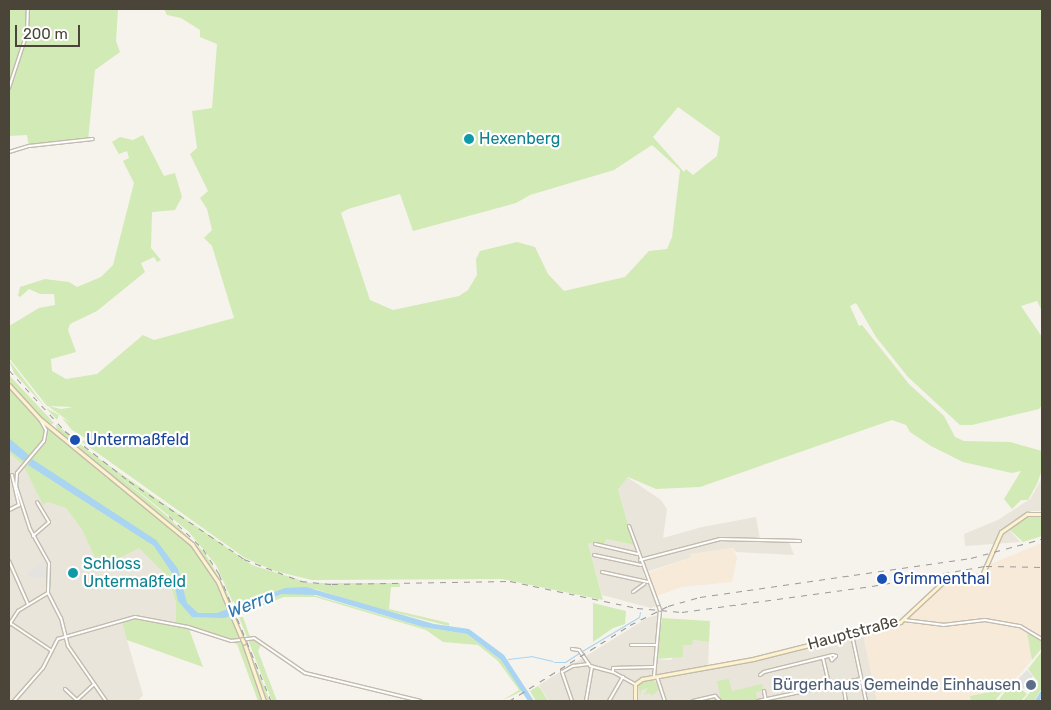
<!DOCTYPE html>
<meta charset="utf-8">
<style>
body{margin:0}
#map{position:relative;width:1051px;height:710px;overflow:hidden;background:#f6f3ec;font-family:Rubik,sans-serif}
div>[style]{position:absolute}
.residential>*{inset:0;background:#eae5da}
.commercial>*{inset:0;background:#f7ead8}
.green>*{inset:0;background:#d2eab5}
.parking>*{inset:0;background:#e5e3e0}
.water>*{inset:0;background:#a9d4f2}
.stream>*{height:1px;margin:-0.5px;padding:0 0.5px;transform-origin:0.5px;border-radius:0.5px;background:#a9d4f2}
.river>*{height:4px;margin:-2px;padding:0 2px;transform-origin:2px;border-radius:2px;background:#a9d4f2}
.roads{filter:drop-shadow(1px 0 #c2bbae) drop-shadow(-1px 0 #c2bbae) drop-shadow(0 1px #c2bbae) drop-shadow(0 -1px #c2bbae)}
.minor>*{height:2px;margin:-1px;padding:0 1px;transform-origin:1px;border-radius:1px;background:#fff}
.secondary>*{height:3px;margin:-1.5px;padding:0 1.5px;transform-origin:1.5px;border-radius:1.5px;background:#fff3cd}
.rail>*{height:1px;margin-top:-0.5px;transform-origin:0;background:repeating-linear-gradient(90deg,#9a9a9a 0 6px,transparent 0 12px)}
.bridges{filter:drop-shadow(1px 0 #c2bbae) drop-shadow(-1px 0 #c2bbae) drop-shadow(0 1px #c2bbae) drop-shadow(0 -1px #c2bbae)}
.minor-bridge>*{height:2px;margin:-1px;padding:0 1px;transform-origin:1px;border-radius:1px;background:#fff}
.secondary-bridge>*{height:3px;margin:-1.5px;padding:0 1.5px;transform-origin:1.5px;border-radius:1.5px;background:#fff3cd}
.dots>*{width:14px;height:14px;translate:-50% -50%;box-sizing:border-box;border:2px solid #fff;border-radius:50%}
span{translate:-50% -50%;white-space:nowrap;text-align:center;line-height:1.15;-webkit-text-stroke:4.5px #fff;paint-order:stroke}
.culture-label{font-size:16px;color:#0d838f}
.left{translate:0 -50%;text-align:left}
.transit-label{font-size:16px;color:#164399}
.street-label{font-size:16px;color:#4b4439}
.service-label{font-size:16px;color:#4e5e75}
.right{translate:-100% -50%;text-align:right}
.water-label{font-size:18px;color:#2e7ab2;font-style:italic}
.frame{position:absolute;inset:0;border:10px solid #4b4439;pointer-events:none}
.scale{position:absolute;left:15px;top:25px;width:65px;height:22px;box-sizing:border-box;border:2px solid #4b4439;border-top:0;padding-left:6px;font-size:15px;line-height:18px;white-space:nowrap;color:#4b4439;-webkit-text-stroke:4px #fff;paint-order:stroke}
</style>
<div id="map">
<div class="residential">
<i style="clip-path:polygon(9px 453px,23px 465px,43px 504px,47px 502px,66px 508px,82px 530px,100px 568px,139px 547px,168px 577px,176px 603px,176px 626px,145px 619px,127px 640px,143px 695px,138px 701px,9px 701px)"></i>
<i style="clip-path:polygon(627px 477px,661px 500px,667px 509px,663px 538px,702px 527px,756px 517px,760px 539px,788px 539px,794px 555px,736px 552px,733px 548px,691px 554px,690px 558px,643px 573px,657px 606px,651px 608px,602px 595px,588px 542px,604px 546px,606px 539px,634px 545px,618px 488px)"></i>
<i style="clip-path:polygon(1042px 478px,1042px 511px,1032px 511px,1008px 528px,1020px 542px,965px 546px,964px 534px,998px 520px,1030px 499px)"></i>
<i style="clip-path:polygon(659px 615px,654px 659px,671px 660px,683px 645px,693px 640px,709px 642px,708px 670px,863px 634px,877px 701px,549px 701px,539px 685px,649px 617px)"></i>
</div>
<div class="commercial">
<i style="clip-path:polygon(1042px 543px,1042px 648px,1018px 676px,1004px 688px,970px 696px,971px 701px,877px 701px,863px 634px,901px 625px,938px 588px,949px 581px,978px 579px,990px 564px)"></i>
<i style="clip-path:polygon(733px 548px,737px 558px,732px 582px,681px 587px,657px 596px,647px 573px,690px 558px,691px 554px)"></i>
</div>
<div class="green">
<i style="clip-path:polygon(9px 9px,118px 9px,116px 41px,120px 52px,95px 70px,88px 141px,29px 147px,27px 135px,9px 136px)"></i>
<i style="clip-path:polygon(evenodd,164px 9px,1042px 9px,1042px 311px,1037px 301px,1021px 306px,1042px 337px,1042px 405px,1039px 409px,972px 425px,960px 425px,908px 377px,876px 337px,856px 303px,850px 306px,859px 326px,862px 325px,909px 384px,944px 416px,955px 437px,964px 441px,1010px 442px,1042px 451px,1042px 470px,1037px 484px,1028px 500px,1021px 500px,1012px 509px,1004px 499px,1021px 471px,1012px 473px,963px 462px,931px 446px,910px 432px,906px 425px,892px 420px,700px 487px,656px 489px,628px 477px,618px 489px,634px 545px,606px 539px,604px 545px,588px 543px,603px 600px,502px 579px,312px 580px,275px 571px,245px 558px,82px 442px,87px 439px,72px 430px,62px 418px,71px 423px,48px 406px,61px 409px,73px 407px,47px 406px,9px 358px,9px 326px,39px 308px,55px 305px,54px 294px,40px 294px,29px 289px,20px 297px,18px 296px,20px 287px,45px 279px,69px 282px,77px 287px,101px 277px,113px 265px,134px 183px,123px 161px,129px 158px,127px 151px,119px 154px,112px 142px,120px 137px,133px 140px,143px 135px,164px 176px,175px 173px,182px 197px,175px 210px,152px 212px,151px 248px,161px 260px,157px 262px,154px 257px,141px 263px,145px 272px,97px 311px,70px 324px,68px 330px,76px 352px,51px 359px,52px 371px,66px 379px,97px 374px,143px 335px,154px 340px,234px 318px,212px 246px,204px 238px,212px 230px,207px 209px,200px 198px,208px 191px,190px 154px,197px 148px,192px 111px,212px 108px,217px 44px,200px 37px,200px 30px,181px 18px,167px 15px,164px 9px,678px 107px,720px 137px,717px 156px,693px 175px,686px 169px,684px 172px,653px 137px,678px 107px,164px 9px,652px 145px,680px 170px,672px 237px,667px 249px,649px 251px,625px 277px,564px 291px,548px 274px,535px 247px,517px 242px,480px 251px,476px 259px,477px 275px,468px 290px,459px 296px,393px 310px,370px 300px,341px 213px,348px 209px,400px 194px,413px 231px,516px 203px,530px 195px,614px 170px,652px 145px)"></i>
<i style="clip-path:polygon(9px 360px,46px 408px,59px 415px,57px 420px,14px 373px)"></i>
<i style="clip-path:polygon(9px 375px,54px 423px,50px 425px,57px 432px,56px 424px,166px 515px,205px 553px,226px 590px,233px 608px,229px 610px,232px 616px,235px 614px,270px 701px,258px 701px,237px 644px,189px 629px,203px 667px,127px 640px,122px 622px,145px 619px,176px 626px,176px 603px,168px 577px,139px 548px,100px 568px,82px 530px,66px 508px,47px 502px,43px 505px,23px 465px,9px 453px)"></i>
<i style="clip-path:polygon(84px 448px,252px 565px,309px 583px,400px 583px,400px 587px,391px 587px,389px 609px,449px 623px,449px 626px,369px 606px,315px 589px,265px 595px,235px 607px,216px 565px,188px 531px)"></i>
<i style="clip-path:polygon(1038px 515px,1042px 519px,1042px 536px,1023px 542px,1008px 528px,1024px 517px)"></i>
<i style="clip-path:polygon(303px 592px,423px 627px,467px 634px,501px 660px,522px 691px,501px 701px,519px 690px,498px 661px,478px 645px,443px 642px,426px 630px,315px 597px,284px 597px,238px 615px,238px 614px,282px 594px)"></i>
<i style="clip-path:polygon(593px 603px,626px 611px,625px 624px,613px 628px,593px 642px)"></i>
<i style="clip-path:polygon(239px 617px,243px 617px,250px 637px,261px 640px,303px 670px,424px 701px,304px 675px,261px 645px,258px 651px,277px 701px,272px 701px)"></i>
<i style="clip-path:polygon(662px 618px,710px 621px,709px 642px,693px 640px,692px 645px,683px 645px,683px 657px,656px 659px)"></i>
<i style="clip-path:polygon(1027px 632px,1042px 642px,1042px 648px,1032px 660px)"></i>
<i style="clip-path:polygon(1042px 651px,1042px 688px,1034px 701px,1023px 701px,1038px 682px,1028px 669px)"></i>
<i style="clip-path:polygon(729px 679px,732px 691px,762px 684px,763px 691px,756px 692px,757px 700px,754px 701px,721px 701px,717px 681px)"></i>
<i style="clip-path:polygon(653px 680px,660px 689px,652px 696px,650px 693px,644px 695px,648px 688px,641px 690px,641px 695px,637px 684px)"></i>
<i style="clip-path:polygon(1012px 682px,1027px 694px,1021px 701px,998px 701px)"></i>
<i style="clip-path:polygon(538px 686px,541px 689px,548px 701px,536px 701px,530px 691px)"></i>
<i style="clip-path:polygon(1004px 689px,995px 701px,971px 701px,970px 696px)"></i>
</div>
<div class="parking">
<i style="clip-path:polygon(45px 561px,48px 577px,29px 577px,27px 573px)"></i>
<i style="clip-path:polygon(1027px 670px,1033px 676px,1024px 689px,1015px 682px)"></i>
</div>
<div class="water">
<i style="clip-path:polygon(9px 438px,30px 456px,25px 462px,9px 450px)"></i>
<i style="clip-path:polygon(32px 459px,156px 540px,178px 569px,187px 603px,198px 613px,217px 613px,285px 588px,306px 587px,434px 624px,469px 629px,504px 655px,534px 701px,528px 701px,501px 660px,467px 634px,423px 627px,316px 595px,282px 594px,225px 618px,192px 617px,178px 601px,172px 573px,154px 546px,28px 465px)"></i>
</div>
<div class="stream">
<i style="left:582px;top:651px;width:66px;rotate:-30.8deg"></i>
<i style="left:639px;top:617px;width:5px;rotate:-79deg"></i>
<i style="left:508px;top:659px;width:23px;rotate:-7deg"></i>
<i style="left:531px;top:656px;width:22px;rotate:13deg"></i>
<i style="left:554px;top:662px;width:11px"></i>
<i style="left:565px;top:662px;width:17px;rotate:-33deg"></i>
</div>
<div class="river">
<i style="left:1037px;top:701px;width:9px;rotate:-58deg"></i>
</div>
<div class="roads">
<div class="minor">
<i style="left:9px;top:88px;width:58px;rotate:-71.9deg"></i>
<i style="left:27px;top:33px;width:24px;rotate:-88deg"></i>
<i style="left:9px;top:152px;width:21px;rotate:-17deg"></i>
<i style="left:29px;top:146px;width:64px;rotate:-6.2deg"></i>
<i style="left:41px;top:421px;width:10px;rotate:61deg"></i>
<i style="left:46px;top:430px;width:11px;rotate:100deg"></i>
<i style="left:44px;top:441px;width:42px;rotate:130.2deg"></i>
<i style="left:17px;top:473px;width:13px;rotate:94deg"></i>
<i style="left:16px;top:486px;width:45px;rotate:72deg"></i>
<i style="left:30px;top:529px;width:39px;rotate:61deg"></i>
<i style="left:49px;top:563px;width:30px;rotate:92deg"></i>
<i style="left:48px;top:593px;width:28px;rotate:63deg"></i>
<i style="left:61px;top:618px;width:29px;rotate:76deg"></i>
<i style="left:68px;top:646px;width:67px;rotate:55.4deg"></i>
<i style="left:12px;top:475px;width:31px;rotate:77deg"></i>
<i style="left:9px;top:510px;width:11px;rotate:-27deg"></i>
<i style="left:629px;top:526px;width:86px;rotate:69.7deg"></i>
<i style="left:33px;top:536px;width:21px;rotate:-41deg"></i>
<i style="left:49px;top:522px;width:23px;rotate:-121deg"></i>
<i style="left:595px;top:544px;width:44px;rotate:13.1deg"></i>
<i style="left:594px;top:555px;width:48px;rotate:12deg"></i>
<i style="left:640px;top:560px;width:83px;rotate:-14.7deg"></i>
<i style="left:720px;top:539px;width:80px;rotate:1.4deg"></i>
<i style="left:9px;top:561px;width:47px;rotate:66.2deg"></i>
<i style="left:602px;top:572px;width:47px;rotate:12.3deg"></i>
<i style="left:633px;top:592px;width:14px;rotate:-36deg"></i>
<i style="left:904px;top:620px;width:39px;rotate:7deg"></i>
<i style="left:943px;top:625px;width:42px;rotate:-6.8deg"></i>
<i style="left:985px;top:620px;width:36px;rotate:10deg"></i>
<i style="left:1020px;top:626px;width:26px;rotate:31deg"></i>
<i style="left:10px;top:623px;width:50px;rotate:33.7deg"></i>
<i style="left:9px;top:625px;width:17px;rotate:-57deg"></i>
<i style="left:18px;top:611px;width:35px;rotate:-31deg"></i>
<i style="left:852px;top:635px;width:67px;rotate:78deg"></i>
<i style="left:631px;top:645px;width:25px"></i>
<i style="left:572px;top:649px;width:7px;rotate:8deg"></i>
<i style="left:579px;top:650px;width:19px;rotate:55deg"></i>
<i style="left:590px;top:666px;width:24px;rotate:15deg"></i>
<i style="left:613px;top:672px;width:25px;rotate:29deg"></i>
<i style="left:823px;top:658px;width:28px;rotate:77deg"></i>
<i style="left:613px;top:672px;width:4px;rotate:-90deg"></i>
<i style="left:613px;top:668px;width:41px;rotate:-1.4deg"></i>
<i style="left:760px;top:675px;width:5px;rotate:-37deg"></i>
<i style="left:764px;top:672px;width:71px;rotate:-13.8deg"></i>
<i style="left:833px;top:655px;width:3px;rotate:18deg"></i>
<i style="left:836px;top:656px;width:6px;rotate:135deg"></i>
<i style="left:832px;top:660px;width:4px;rotate:-117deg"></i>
<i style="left:654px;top:677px;width:67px;rotate:-84.9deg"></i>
<i style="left:657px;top:677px;width:25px;rotate:72deg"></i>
<i style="left:843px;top:683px;width:18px;rotate:81deg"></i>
<i style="left:65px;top:689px;width:16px;rotate:43deg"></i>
<i style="left:764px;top:691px;width:10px;rotate:79deg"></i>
<i style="left:14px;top:701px;width:44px;rotate:-48.7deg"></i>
<i style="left:43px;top:668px;width:33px;rotate:-63deg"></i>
<i style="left:58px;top:639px;width:80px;rotate:-15.9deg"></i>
<i style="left:135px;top:617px;width:54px;rotate:10.7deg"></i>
<i style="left:188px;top:627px;width:45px;rotate:18deg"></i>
<i style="left:231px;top:641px;width:23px;rotate:-7deg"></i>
<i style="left:254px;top:638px;width:62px;rotate:34.5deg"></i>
<i style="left:305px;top:673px;width:119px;rotate:13.6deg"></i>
<i style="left:76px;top:701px;width:25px;rotate:-43deg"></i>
<i style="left:572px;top:701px;width:31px;rotate:-109deg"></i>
<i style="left:562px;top:672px;width:13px;rotate:-29deg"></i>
<i style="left:573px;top:666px;width:16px;rotate:-7deg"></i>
<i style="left:586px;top:701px;width:35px;rotate:-80deg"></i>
<i style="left:609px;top:701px;width:28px;rotate:-60deg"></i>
<i style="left:693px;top:701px;width:23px;rotate:-13deg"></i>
<i style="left:715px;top:696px;width:7px;rotate:45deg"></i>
<i style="left:758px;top:701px;width:105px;rotate:-12.1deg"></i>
</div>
<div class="secondary">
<i style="left:9px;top:385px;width:46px;rotate:47.6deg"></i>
<i style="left:40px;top:419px;width:197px;rotate:39.4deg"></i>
<i style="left:192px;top:544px;width:46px;rotate:55.6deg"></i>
<i style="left:218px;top:582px;width:62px;rotate:67.2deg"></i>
<i style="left:244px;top:643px;width:61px;rotate:71deg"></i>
<i style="left:635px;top:701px;width:17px;rotate:-90deg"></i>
<i style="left:635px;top:684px;width:9px;rotate:-36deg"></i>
<i style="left:642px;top:679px;width:113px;rotate:-10.2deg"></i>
<i style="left:753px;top:659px;width:152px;rotate:-14.1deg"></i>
<i style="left:900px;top:622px;width:57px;rotate:-42.9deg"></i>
<i style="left:942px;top:583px;width:41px;rotate:-11.3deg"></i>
<i style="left:982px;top:575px;width:47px;rotate:-66.2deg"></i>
<i style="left:1001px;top:532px;width:32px;rotate:-35deg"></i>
<i style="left:1027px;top:514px;width:15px"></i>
</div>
</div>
<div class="rail">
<i style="left:9px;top:370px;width:83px;rotate:47.4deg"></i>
<i style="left:65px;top:431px;width:81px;rotate:38deg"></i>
<i style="left:129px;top:481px;width:139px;rotate:34.1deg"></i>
<i style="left:244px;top:559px;width:61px;rotate:21.1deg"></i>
<i style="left:301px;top:581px;width:31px;rotate:6deg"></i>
<i style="left:332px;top:584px;width:178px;rotate:-1deg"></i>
<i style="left:510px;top:581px;width:130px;rotate:12deg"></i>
<i style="left:637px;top:608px;width:45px;rotate:5.1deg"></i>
<i style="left:682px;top:612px;width:192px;rotate:-7.8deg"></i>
<i style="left:872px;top:586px;width:116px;rotate:-10deg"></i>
<i style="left:986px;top:566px;width:56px;rotate:1deg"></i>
<i style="left:169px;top:516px;width:47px;rotate:44.1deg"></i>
<i style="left:203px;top:549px;width:30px;rotate:57deg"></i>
<i style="left:219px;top:574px;width:137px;rotate:67.7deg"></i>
<i style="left:509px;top:701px;width:143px;rotate:-32.1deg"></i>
<i style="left:630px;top:625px;width:42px;rotate:-26.6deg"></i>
<i style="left:668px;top:606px;width:33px;rotate:-16deg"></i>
<i style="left:700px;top:597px;width:274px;rotate:-8.2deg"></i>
<i style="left:971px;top:558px;width:73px;rotate:-15deg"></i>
</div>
<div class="bridges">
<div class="minor-bridge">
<i style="left:659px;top:607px;width:3px;rotate:72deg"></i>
</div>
<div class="secondary-bridge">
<i style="left:242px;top:639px;width:4px;rotate:63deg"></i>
</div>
</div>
<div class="dots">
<i style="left:469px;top:139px;background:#0f9aa8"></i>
<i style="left:75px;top:440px;background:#1a4fb4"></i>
<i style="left:73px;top:573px;background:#0f9aa8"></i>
<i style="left:882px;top:579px;background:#1a4fb4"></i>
<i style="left:1031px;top:685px;background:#5c6f8a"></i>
</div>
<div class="culture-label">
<span class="left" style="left:479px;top:139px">Hexenberg</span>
<span class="left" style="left:83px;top:573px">Schloss<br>Untermaßfeld</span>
</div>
<div class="transit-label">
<span class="left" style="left:86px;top:440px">Untermaßfeld</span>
<span class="left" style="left:893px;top:579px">Grimmenthal</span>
</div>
<div class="street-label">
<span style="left:853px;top:633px;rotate:-15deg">Hauptstraße</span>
</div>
<div class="service-label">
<span class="right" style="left:1021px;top:685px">Bürgerhaus Gemeinde Einhausen</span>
</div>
<div class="water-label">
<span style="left:251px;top:604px;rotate:-21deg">Werra</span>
</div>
<div class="frame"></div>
<div class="scale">200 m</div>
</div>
